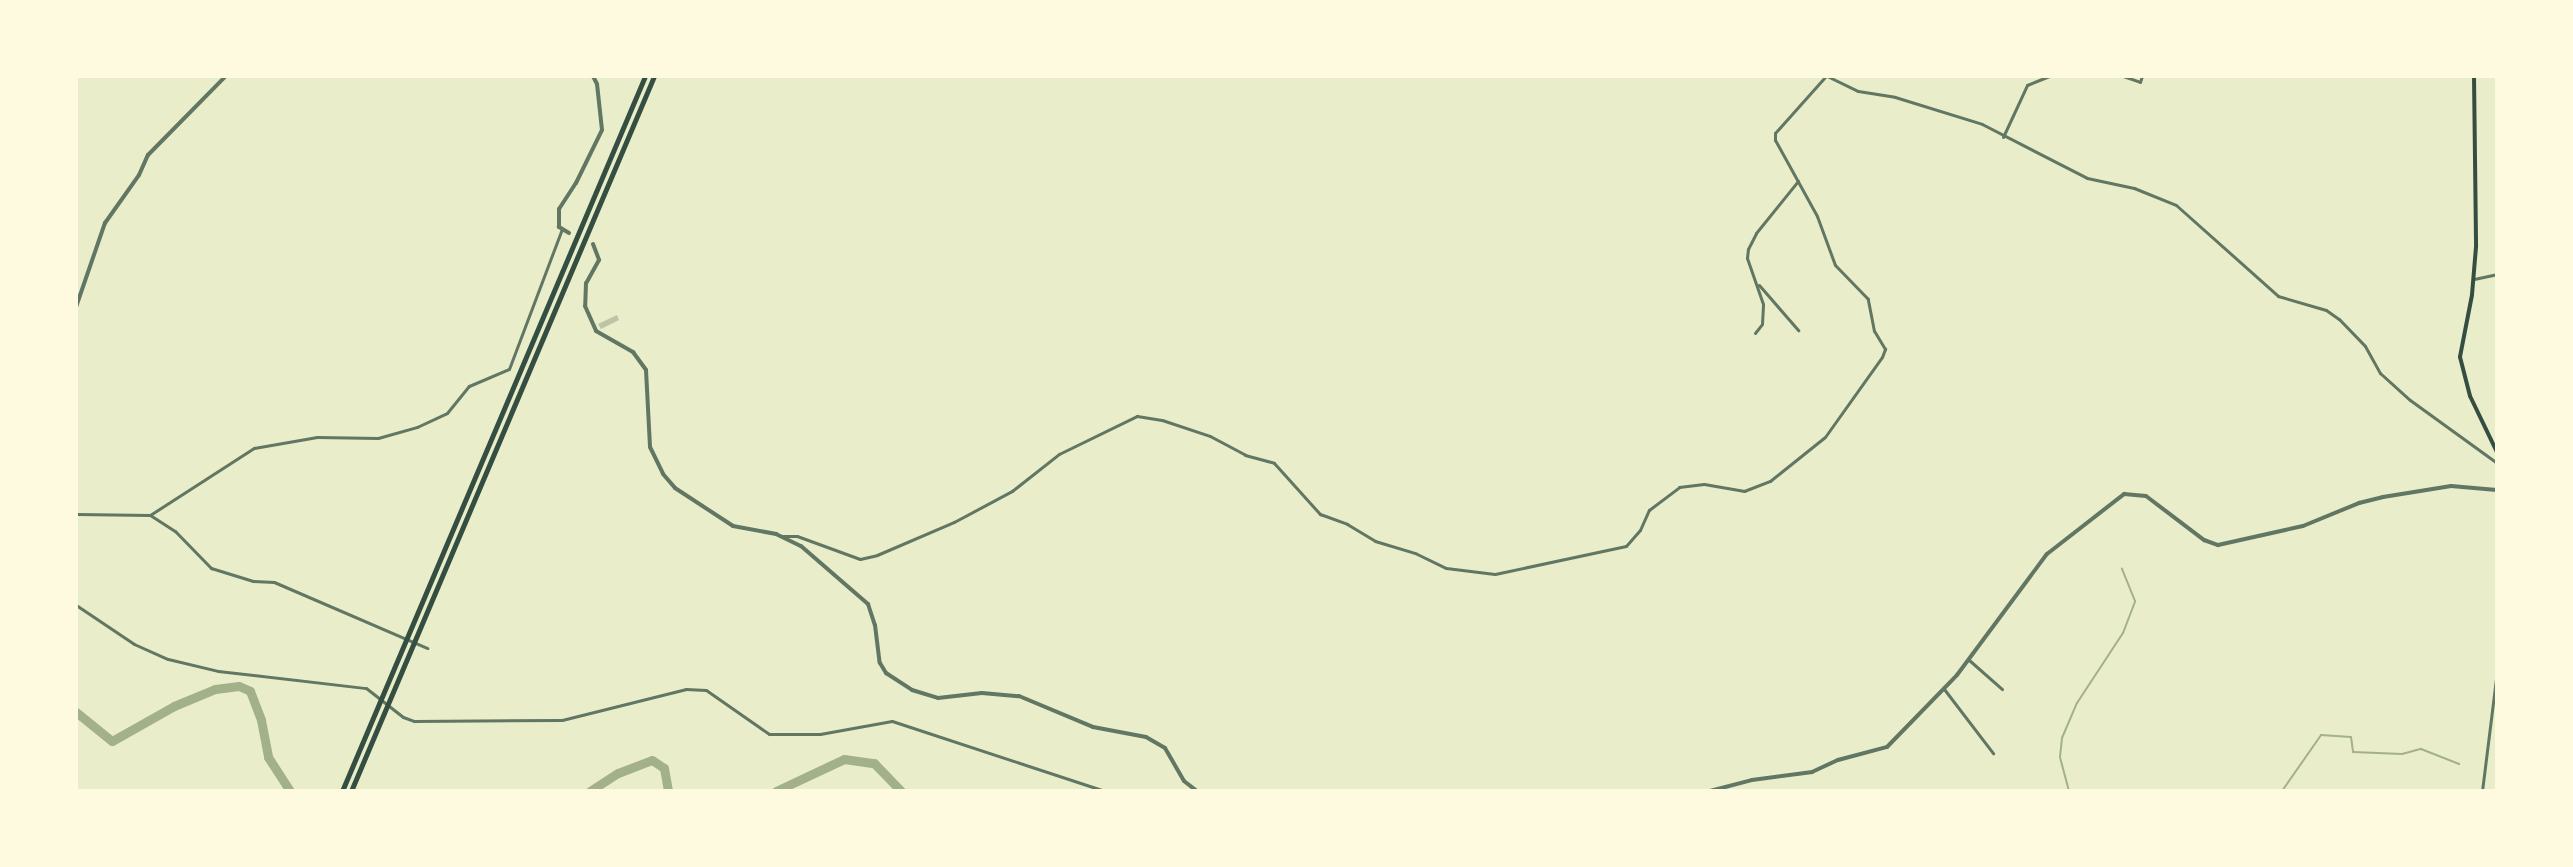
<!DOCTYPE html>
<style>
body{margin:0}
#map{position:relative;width:2573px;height:867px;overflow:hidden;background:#e9edc9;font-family:"Source Sans 3",sans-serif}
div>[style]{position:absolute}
.stream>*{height:2px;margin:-1px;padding:0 1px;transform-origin:1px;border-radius:1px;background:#a3b18a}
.river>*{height:9px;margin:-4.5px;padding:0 4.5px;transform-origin:4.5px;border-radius:4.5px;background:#a3b18a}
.building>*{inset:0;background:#bcc5a7}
.minor>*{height:3px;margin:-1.5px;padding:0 1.5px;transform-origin:1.5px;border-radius:1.5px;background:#617663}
.tertiary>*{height:4px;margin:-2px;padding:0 2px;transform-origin:2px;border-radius:2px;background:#617663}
.secondary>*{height:4px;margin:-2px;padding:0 2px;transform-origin:2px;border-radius:2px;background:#344e41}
.motorway>*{height:5px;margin:-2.5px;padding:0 2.5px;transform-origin:2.5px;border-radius:2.5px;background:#344e41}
span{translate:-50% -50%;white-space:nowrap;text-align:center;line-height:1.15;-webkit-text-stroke:8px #fefae0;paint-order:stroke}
.frame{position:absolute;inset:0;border:78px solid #fefae0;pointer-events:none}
</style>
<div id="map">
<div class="stream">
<i style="left:2069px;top:791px;width:35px;rotate:-105deg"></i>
<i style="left:2060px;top:757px;width:19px;rotate:-84deg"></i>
<i style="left:2062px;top:738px;width:38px;rotate:-67deg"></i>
<i style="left:2077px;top:703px;width:84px;rotate:-56.7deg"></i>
<i style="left:2123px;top:633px;width:34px;rotate:-69deg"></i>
<i style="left:2135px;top:601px;width:35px;rotate:-112deg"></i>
<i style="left:2282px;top:791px;width:68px;rotate:-55.1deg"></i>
<i style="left:2321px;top:735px;width:30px;rotate:4deg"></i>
<i style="left:2351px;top:737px;width:15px;rotate:82deg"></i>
<i style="left:2353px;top:752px;width:49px;rotate:2.3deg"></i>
<i style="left:2402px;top:754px;width:20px;rotate:-15deg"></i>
<i style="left:2421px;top:749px;width:41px;rotate:21.5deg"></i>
</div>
<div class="river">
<i style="left:76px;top:712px;width:46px;rotate:38.9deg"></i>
<i style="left:112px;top:741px;width:71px;rotate:-29.4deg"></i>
<i style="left:174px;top:706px;width:44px;rotate:-22.5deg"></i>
<i style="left:215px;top:689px;width:24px;rotate:-7deg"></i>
<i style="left:239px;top:686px;width:12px;rotate:24deg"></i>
<i style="left:250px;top:691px;width:31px;rotate:69deg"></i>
<i style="left:261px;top:720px;width:38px;rotate:79deg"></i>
<i style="left:268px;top:757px;width:40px;rotate:57.1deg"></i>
<i style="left:590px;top:791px;width:33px;rotate:-33deg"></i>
<i style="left:618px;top:773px;width:36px;rotate:-21deg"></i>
<i style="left:652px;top:760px;width:14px;rotate:34deg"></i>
<i style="left:664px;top:768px;width:23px;rotate:80deg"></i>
<i style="left:776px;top:791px;width:75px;rotate:-25.2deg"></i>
<i style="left:844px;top:759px;width:30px;rotate:8deg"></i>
<i style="left:874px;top:763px;width:39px;rotate:46deg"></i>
</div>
<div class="building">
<i style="clip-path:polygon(617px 315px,619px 320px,601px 329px,598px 324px)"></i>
</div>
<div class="minor">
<i style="left:1827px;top:76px;width:34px;rotate:26deg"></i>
<i style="left:1858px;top:91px;width:37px;rotate:9deg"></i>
<i style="left:1895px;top:97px;width:91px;rotate:17.2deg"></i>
<i style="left:1982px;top:124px;width:118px;rotate:27.2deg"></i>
<i style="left:2087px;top:178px;width:48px;rotate:12deg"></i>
<i style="left:2134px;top:188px;width:45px;rotate:22deg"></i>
<i style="left:2176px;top:205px;width:137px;rotate:41.7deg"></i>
<i style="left:2278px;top:296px;width:50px;rotate:16.3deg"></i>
<i style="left:2326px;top:310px;width:16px;rotate:35deg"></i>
<i style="left:2339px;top:319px;width:37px;rotate:46deg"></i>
<i style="left:2365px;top:346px;width:31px;rotate:61deg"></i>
<i style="left:2380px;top:373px;width:40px;rotate:42deg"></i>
<i style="left:2410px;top:400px;width:107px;rotate:35.9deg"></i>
<i style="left:2123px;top:76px;width:18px;rotate:19deg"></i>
<i style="left:2140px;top:82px;width:6px;rotate:-72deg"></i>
<i style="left:2003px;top:137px;width:57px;rotate:-65.2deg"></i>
<i style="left:2027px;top:85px;width:24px;rotate:-22deg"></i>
<i style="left:2474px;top:279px;width:24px;rotate:-12deg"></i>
<i style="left:1759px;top:285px;width:60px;rotate:49.1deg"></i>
<i style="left:1755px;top:333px;width:11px;rotate:-52deg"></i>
<i style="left:1762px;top:324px;width:20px;rotate:-87deg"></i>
<i style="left:1763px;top:304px;width:49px;rotate:-109.2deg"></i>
<i style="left:1747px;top:258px;width:9px;rotate:-84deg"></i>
<i style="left:1748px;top:249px;width:18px;rotate:-63deg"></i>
<i style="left:1756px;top:233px;width:67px;rotate:-51.1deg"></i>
<i style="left:76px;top:514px;width:74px;rotate:0.8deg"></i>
<i style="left:150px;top:515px;width:30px;rotate:33deg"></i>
<i style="left:175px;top:531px;width:52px;rotate:45.8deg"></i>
<i style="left:211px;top:568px;width:44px;rotate:17.2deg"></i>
<i style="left:253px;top:581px;width:21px;rotate:3deg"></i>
<i style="left:274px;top:582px;width:167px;rotate:23.3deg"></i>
<i style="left:150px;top:515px;width:124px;rotate:-32.8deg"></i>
<i style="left:254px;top:448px;width:64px;rotate:-9.9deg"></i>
<i style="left:317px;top:437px;width:61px;rotate:0.9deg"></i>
<i style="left:378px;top:438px;width:41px;rotate:-15.8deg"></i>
<i style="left:417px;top:427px;width:33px;rotate:-25deg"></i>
<i style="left:447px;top:413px;width:35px;rotate:-51deg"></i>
<i style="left:469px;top:386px;width:43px;rotate:-23deg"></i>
<i style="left:509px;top:369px;width:150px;rotate:-69.3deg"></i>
<i style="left:783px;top:536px;width:14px"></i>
<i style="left:797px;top:536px;width:67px;rotate:20.1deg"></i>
<i style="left:860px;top:559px;width:17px;rotate:-13deg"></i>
<i style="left:877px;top:555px;width:84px;rotate:-23.2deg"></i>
<i style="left:954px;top:522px;width:66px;rotate:-28.1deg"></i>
<i style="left:1012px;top:491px;width:60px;rotate:-38.2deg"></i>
<i style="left:1059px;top:454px;width:87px;rotate:-26deg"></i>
<i style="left:1137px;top:416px;width:25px;rotate:9deg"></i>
<i style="left:1162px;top:420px;width:51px;rotate:18.4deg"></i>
<i style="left:1210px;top:436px;width:40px;rotate:28deg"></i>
<i style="left:1245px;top:455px;width:30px;rotate:15deg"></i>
<i style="left:1274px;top:463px;width:69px;rotate:48deg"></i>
<i style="left:1320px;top:514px;width:29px;rotate:20deg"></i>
<i style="left:1347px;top:524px;width:33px;rotate:31deg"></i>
<i style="left:1375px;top:541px;width:42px;rotate:16.7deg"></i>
<i style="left:1415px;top:553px;width:34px;rotate:26deg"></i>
<i style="left:1446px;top:568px;width:49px;rotate:7deg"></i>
<i style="left:1495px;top:574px;width:134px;rotate:-12.1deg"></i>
<i style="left:1626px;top:546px;width:21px;rotate:-49deg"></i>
<i style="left:1640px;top:530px;width:22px;rotate:-66deg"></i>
<i style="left:1649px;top:510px;width:38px;rotate:-37deg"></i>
<i style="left:1679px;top:487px;width:25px;rotate:-7deg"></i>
<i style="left:1704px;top:484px;width:41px;rotate:9.9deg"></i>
<i style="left:1744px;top:491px;width:28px;rotate:-21deg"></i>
<i style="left:1770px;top:481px;width:70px;rotate:-38.7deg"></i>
<i style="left:1825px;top:437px;width:98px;rotate:-54.5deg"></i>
<i style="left:1882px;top:357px;width:9px;rotate:-69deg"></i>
<i style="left:1885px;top:349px;width:21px;rotate:-121deg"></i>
<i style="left:1874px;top:331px;width:33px;rotate:-101deg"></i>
<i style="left:1868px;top:299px;width:47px;rotate:-134.1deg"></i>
<i style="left:1835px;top:265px;width:52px;rotate:-110.2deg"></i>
<i style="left:1817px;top:216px;width:87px;rotate:-118.9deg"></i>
<i style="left:1775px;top:140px;width:7px;rotate:-90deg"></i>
<i style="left:1775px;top:133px;width:76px;rotate:-48.2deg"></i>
<i style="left:76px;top:605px;width:70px;rotate:33.9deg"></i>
<i style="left:134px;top:644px;width:37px;rotate:24deg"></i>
<i style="left:168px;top:659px;width:51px;rotate:13.5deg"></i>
<i style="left:218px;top:671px;width:149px;rotate:6.6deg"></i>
<i style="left:366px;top:688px;width:47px;rotate:38.1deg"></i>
<i style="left:403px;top:717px;width:12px;rotate:20deg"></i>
<i style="left:414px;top:721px;width:148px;rotate:-0.4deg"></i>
<i style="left:562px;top:720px;width:128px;rotate:-14deg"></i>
<i style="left:686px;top:689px;width:20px;rotate:3deg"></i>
<i style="left:706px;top:690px;width:77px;rotate:34.9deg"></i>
<i style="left:769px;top:734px;width:51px"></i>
<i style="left:820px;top:734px;width:73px;rotate:-10.2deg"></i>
<i style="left:892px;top:721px;width:224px;rotate:18.2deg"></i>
<i style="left:1969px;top:660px;width:44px;rotate:41.3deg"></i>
<i style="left:1944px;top:689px;width:81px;rotate:52.6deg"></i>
<i style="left:2482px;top:791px;width:121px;rotate:-82.9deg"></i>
</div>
<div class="tertiary">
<i style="left:569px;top:233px;width:12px;rotate:-149deg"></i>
<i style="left:559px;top:227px;width:18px;rotate:-90deg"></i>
<i style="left:559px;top:209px;width:31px;rotate:-57deg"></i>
<i style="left:576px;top:183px;width:59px;rotate:-63.9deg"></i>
<i style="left:602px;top:130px;width:46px;rotate:-96.2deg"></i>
<i style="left:597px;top:84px;width:9px;rotate:-117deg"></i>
<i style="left:593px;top:244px;width:17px;rotate:69deg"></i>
<i style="left:599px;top:260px;width:26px;rotate:119deg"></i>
<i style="left:586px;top:283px;width:23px;rotate:92deg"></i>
<i style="left:585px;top:306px;width:27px;rotate:66deg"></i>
<i style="left:596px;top:331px;width:43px;rotate:29.6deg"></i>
<i style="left:633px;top:352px;width:22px;rotate:54deg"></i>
<i style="left:646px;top:370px;width:77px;rotate:87deg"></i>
<i style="left:650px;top:447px;width:30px;rotate:64deg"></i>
<i style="left:663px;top:474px;width:18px;rotate:49deg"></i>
<i style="left:675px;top:488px;width:69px;rotate:33.2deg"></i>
<i style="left:733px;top:526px;width:44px;rotate:10.5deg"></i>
<i style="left:776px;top:534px;width:28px;rotate:26deg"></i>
<i style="left:801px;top:546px;width:89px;rotate:40.9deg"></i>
<i style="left:868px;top:604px;width:22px;rotate:72deg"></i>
<i style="left:875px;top:625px;width:38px;rotate:83deg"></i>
<i style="left:880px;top:663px;width:12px;rotate:59deg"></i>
<i style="left:886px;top:673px;width:31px;rotate:33deg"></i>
<i style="left:912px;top:690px;width:27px;rotate:17deg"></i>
<i style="left:938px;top:698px;width:44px;rotate:-6.5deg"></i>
<i style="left:982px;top:693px;width:37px;rotate:5deg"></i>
<i style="left:1019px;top:696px;width:80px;rotate:22.7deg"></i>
<i style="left:1093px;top:727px;width:54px;rotate:10.7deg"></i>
<i style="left:1146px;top:737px;width:22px;rotate:30deg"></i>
<i style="left:1165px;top:748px;width:38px;rotate:60deg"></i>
<i style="left:1184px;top:781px;width:16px;rotate:38deg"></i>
<i style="left:76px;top:307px;width:89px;rotate:-71deg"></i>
<i style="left:105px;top:223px;width:59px;rotate:-54.7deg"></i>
<i style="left:139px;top:175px;width:22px;rotate:-66deg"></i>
<i style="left:148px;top:155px;width:111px;rotate:-45.4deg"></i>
<i style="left:1710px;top:791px;width:43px;rotate:-14.7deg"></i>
<i style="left:1752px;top:780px;width:61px;rotate:-7.6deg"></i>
<i style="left:1812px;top:772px;width:29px;rotate:-25deg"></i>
<i style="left:1838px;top:760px;width:51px;rotate:-14.9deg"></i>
<i style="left:1887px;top:747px;width:100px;rotate:-45.8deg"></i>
<i style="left:1957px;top:675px;width:151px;rotate:-53.4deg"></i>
<i style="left:2047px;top:554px;width:98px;rotate:-37.9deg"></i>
<i style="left:2124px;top:494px;width:22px;rotate:5deg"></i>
<i style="left:2146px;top:496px;width:73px;rotate:37.2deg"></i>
<i style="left:2204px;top:540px;width:15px;rotate:20deg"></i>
<i style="left:2218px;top:545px;width:87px;rotate:-12.6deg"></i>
<i style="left:2303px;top:526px;width:61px;rotate:-22.3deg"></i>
<i style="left:2359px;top:503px;width:25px;rotate:-14deg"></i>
<i style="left:2383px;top:497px;width:69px;rotate:-9.2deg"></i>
<i style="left:2451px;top:486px;width:46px;rotate:5deg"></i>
</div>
<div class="secondary">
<i style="left:2474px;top:76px;width:171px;rotate:89.3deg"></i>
<i style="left:2476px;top:247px;width:48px;rotate:94.8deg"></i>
<i style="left:2472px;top:295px;width:63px;rotate:101deg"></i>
<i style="left:2460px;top:357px;width:40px;rotate:75.6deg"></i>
<i style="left:2470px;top:396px;width:62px;rotate:64.3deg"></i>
</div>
<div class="motorway">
<i style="left:342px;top:791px;width:777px;rotate:-67.03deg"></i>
<i style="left:351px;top:791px;width:777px;rotate:-67.03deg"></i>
</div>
<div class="frame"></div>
</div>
